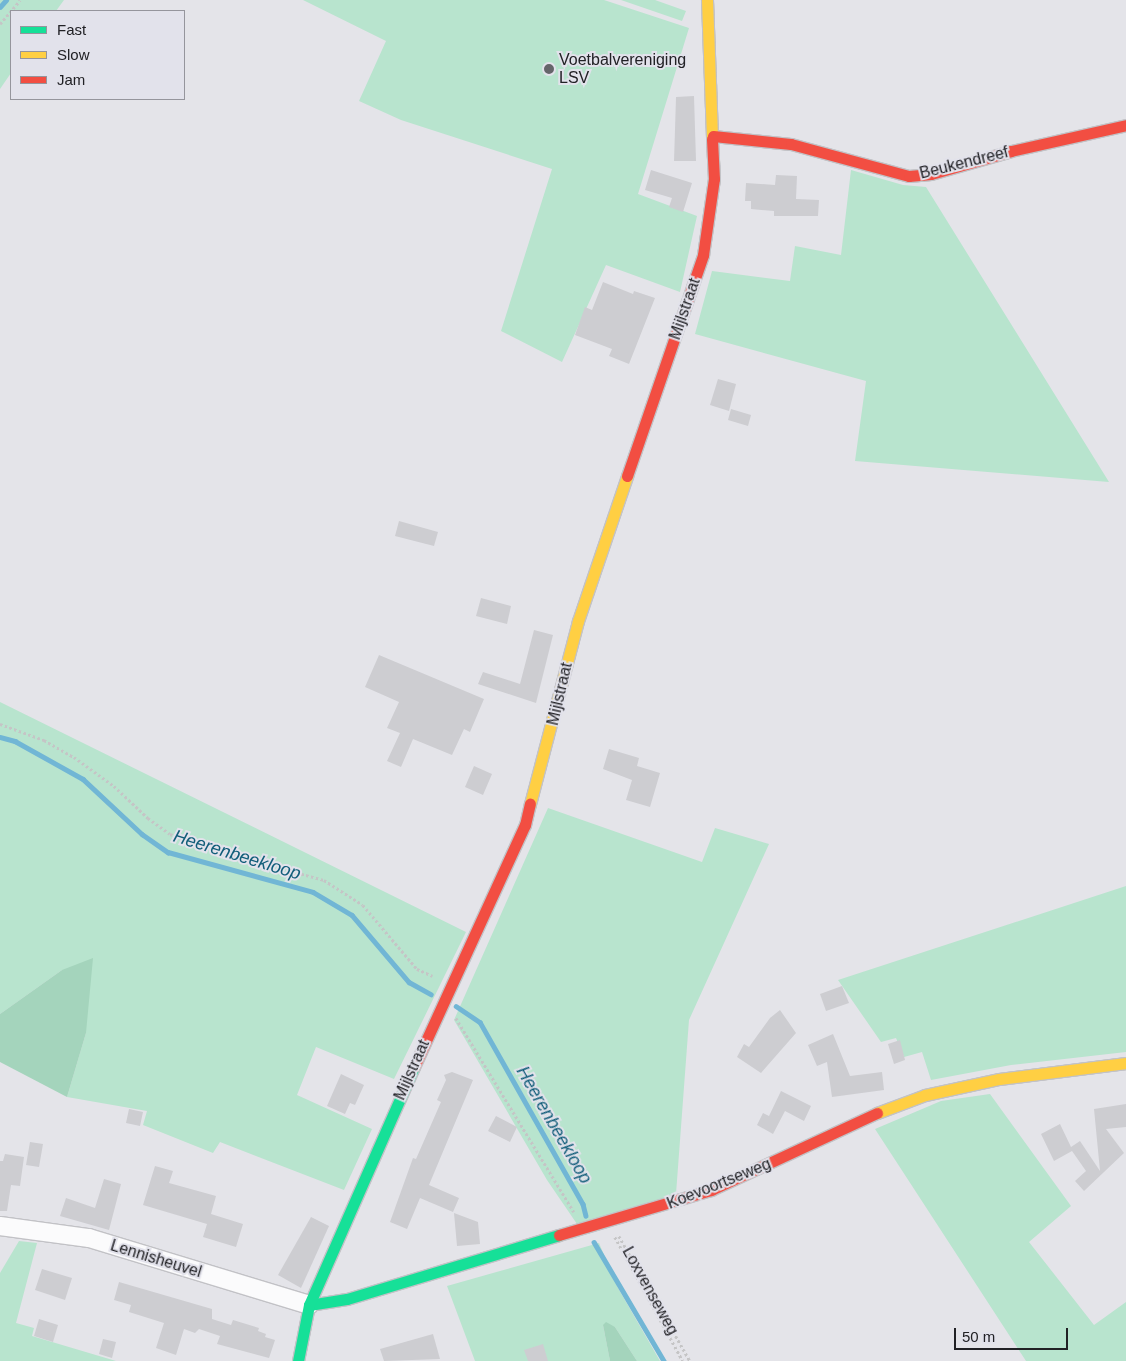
<!DOCTYPE html>
<style>
body{margin:0}
#map{position:relative;width:1126px;height:1361px;overflow:hidden;background:#e4e4e9;font-family:Helvetica,sans-serif}
div>[style]{position:absolute}
.green>*{inset:0;background:#b8e4ce}
.forest>*{inset:0;background:#a4d4bc}
.stream>*{height:4.5px;margin:-2.25px;padding:0 2.25px;transform-origin:2.25px;border-radius:2.25px;background:#71b6d5}
.building>*{inset:0;background:#cdcdd1}
.path>*{height:2.5px;margin-top:-1.25px;transform-origin:0;background:repeating-linear-gradient(90deg,#c5c5c6 0 2.5px,transparent 0 5px)}
.roads{filter:drop-shadow(1px 0 #c2c2c6) drop-shadow(-1px 0 #c2c2c6) drop-shadow(0 1px #c2c2c6) drop-shadow(0 -1px #c2c2c6)}
.street>*{height:18px;margin:-9px;padding:0 9px;transform-origin:9px;border-radius:9px;background:#fbfbfc}
.fast>*{height:11px;margin:-5.5px;padding:0 5.5px;transform-origin:5.5px;border-radius:5.5px;background:#16e098}
.slow>*{height:11px;margin:-5.5px;padding:0 5.5px;transform-origin:5.5px;border-radius:5.5px;background:#ffcf43}
.jam>*{height:11px;margin:-5.5px;padding:0 5.5px;transform-origin:5.5px;border-radius:5.5px;background:#f24e42}
.dots>*{width:14px;height:14px;translate:-50% -50%;box-sizing:border-box;border:2px solid #e2e2eb;border-radius:50%}
span{translate:-50% -50%;white-space:nowrap;text-align:center;line-height:1.15;-webkit-text-stroke:4px #e2e2eb;paint-order:stroke}
.poi-label{font-size:16px;color:#212125}
.left{translate:0 -50%;text-align:left}
.street-label{font-size:16px;color:#212125}
.water-label{font-size:18px;color:#105d79;font-style:italic}
.legend{position:absolute;left:10px;top:10px;width:175px;height:90px;box-sizing:border-box;background:#e2e2eb;border:1px solid #95959c;margin:0;padding:6px 9px;list-style:none;font-size:15px;color:#212125}
.legend li{display:flex;align-items:center;gap:10px;height:25px}
.legend b{width:25px;border:1px solid #95959c}
.scale{position:absolute;left:954px;top:1328px;width:114px;height:22px;box-sizing:border-box;border:2px solid #212125;border-top:0;padding-left:6px;font-size:15px;line-height:18px;white-space:nowrap;color:#212125;-webkit-text-stroke:4px #e2e2eb;paint-order:stroke}
</style>
<div id="map">
<div class="green">
<i style="clip-path:polygon(0 0,64px 0,56px 11px,11px 11px,11px 73px,0 89px)"></i>
<i style="clip-path:polygon(303px 0,604px 0,689px 28px,638px 194px,697px 216px,680px 292px,606px 265px,562px 362px,501px 331px,552px 169px,401px 120px,359px 101px,386px 41px)"></i>
<i style="clip-path:polygon(621px 0,655px 0,686px 11px,682px 21px)"></i>
<i style="clip-path:polygon(851px 170px,903px 185px,926px 187px,1109px 482px,855px 461px,866px 381px,695px 334px,712px 271px,790px 281px,795px 246px,841px 255px)"></i>
<i style="clip-path:polygon(0 702px,466px 932px,394px 1079px,316px 1047px,297px 1095px,372px 1129px,344px 1190px,220px 1142px,213px 1153px,143px 1125px,147px 1111px,67px 1097px,86px 1033px,62px 970px,0 1014px)"></i>
<i style="clip-path:polygon(548px 808px,702px 862px,715px 828px,769px 844px,689px 1020px,676px 1194px,577px 1224px,547px 1180px,454px 1020px)"></i>
<i style="clip-path:polygon(1126px 886px,1126px 1052px,1011px 1065px,931px 1080px,922px 1052px,904px 1057px,896px 1038px,881px 1042px,838px 980px)"></i>
<i style="clip-path:polygon(990px 1094px,1071px 1206px,1029px 1242px,1094px 1325px,1126px 1302px,1126px 1361px,1026px 1361px,875px 1129px,941px 1101px)"></i>
<i style="clip-path:polygon(19px 1241px,37px 1243px,16px 1323px,34px 1328px,32px 1336px,116px 1361px,0 1361px,0 1273px)"></i>
<i style="clip-path:polygon(599px 1243px,618px 1288px,660px 1361px,637px 1361px,615px 1327px,603px 1325px,610px 1361px,475px 1361px,447px 1286px)"></i>
</div>
<div class="forest">
<i style="clip-path:polygon(93px 958px,86px 1033px,67px 1097px,0 1062px,0 1014px,62px 970px)"></i>
<i style="clip-path:polygon(606px 1322px,615px 1327px,637px 1361px,610px 1361px,603px 1325px)"></i>
</div>
<div class="stream">
<i style="left:0;top:7px;width:9px;rotate:-49deg"></i>
<i style="left:0;top:737px;width:16px;rotate:15deg"></i>
<i style="left:15px;top:741px;width:78px;rotate:29.2deg"></i>
<i style="left:83px;top:779px;width:81px;rotate:43deg"></i>
<i style="left:142px;top:834px;width:32px;rotate:35deg"></i>
<i style="left:168px;top:852px;width:150px;rotate:15.4deg"></i>
<i style="left:313px;top:892px;width:45px;rotate:30.5deg"></i>
<i style="left:352px;top:915px;width:88px;rotate:49.6deg"></i>
<i style="left:409px;top:982px;width:25px;rotate:29deg"></i>
<i style="left:456px;top:1006px;width:29px;rotate:34deg"></i>
<i style="left:480px;top:1022px;width:209px;rotate:60.5deg"></i>
<i style="left:583px;top:1204px;width:12px;rotate:76deg"></i>
<i style="left:594px;top:1242px;width:138px;rotate:59.5deg"></i>
</div>
<div class="building">
<i style="clip-path:polygon(694px 96px,696px 161px,674px 161px,676px 97px)"></i>
<i style="clip-path:polygon(651px 170px,692px 183px,683px 212px,669px 207px,672px 198px,645px 190px)"></i>
<i style="clip-path:polygon(776px 175px,797px 176px,796px 199px,819px 200px,818px 216px,774px 216px,774px 211px,751px 209px,751px 201px,745px 201px,746px 183px,775px 185px)"></i>
<i style="clip-path:polygon(603px 282px,633px 294px,634px 291px,655px 298px,629px 364px,609px 356px,612px 349px,575px 335px,585px 307px,592px 310px)"></i>
<i style="clip-path:polygon(718px 379px,736px 384px,729px 411px,710px 405px)"></i>
<i style="clip-path:polygon(731px 409px,751px 415px,748px 426px,728px 420px)"></i>
<i style="clip-path:polygon(399px 521px,438px 532px,434px 546px,395px 536px)"></i>
<i style="clip-path:polygon(481px 598px,511px 606px,507px 624px,476px 616px)"></i>
<i style="clip-path:polygon(534px 630px,553px 635px,536px 703px,478px 684px,483px 672px,520px 684px)"></i>
<i style="clip-path:polygon(379px 655px,484px 699px,470px 732px,464px 729px,452px 755px,413px 739px,401px 767px,387px 761px,400px 733px,387px 728px,399px 702px,365px 687px)"></i>
<i style="clip-path:polygon(609px 749px,639px 758px,637px 766px,660px 773px,650px 807px,626px 800px,632px 780px,603px 769px)"></i>
<i style="clip-path:polygon(474px 766px,492px 774px,483px 795px,465px 787px)"></i>
<i style="clip-path:polygon(842px 986px,849px 1003px,826px 1011px,820px 994px)"></i>
<i style="clip-path:polygon(780px 1010px,796px 1033px,761px 1073px,737px 1057px,744px 1044px,749px 1047px,770px 1018px)"></i>
<i style="clip-path:polygon(833px 1034px,850px 1076px,882px 1072px,884px 1090px,832px 1097px,827px 1062px,817px 1066px,808px 1045px)"></i>
<i style="clip-path:polygon(900px 1040px,905px 1060px,894px 1064px,888px 1044px)"></i>
<i style="clip-path:polygon(452px 1072px,473px 1080px,429px 1185px,459px 1198px,453px 1212px,420px 1198px,407px 1229px,390px 1222px,413px 1158px,416px 1159px,441px 1102px,437px 1100px,446px 1080px,444px 1075px)"></i>
<i style="clip-path:polygon(341px 1074px,364px 1085px,355px 1105px,350px 1103px,345px 1114px,327px 1106px)"></i>
<i style="clip-path:polygon(781px 1091px,811px 1106px,804px 1121px,785px 1111px,773px 1134px,757px 1125px,763px 1113px,769px 1116px)"></i>
<i style="clip-path:polygon(1126px 1104px,1126px 1127px,1106px 1129px,1124px 1153px,1084px 1191px,1075px 1181px,1086px 1171px,1072px 1151px,1054px 1161px,1041px 1134px,1060px 1124px,1071px 1147px,1080px 1141px,1100px 1171px,1094px 1109px)"></i>
<i style="clip-path:polygon(129px 1109px,143px 1112px,140px 1126px,126px 1123px)"></i>
<i style="clip-path:polygon(496px 1116px,517px 1127px,510px 1142px,488px 1131px)"></i>
<i style="clip-path:polygon(30px 1142px,43px 1144px,39px 1167px,26px 1165px)"></i>
<i style="clip-path:polygon(5px 1154px,24px 1157px,20px 1186px,11px 1185px,7px 1211px,0 1211px,0 1161px,3px 1161px)"></i>
<i style="clip-path:polygon(155px 1166px,173px 1171px,169px 1183px,216px 1196px,211px 1214px,243px 1224px,236px 1247px,203px 1237px,207px 1224px,143px 1205px)"></i>
<i style="clip-path:polygon(104px 1179px,121px 1184px,109px 1230px,60px 1216px,66px 1198px,95px 1208px)"></i>
<i style="clip-path:polygon(454px 1213px,478px 1222px,480px 1244px,457px 1246px)"></i>
<i style="clip-path:polygon(311px 1217px,329px 1226px,301px 1288px,278px 1275px)"></i>
<i style="clip-path:polygon(42px 1269px,72px 1278px,65px 1300px,35px 1290px)"></i>
<i style="clip-path:polygon(119px 1282px,212px 1309px,212px 1319px,231px 1325px,233px 1320px,259px 1328px,258px 1331px,266px 1334px,265px 1337px,275px 1340px,269px 1358px,217px 1344px,220px 1336px,199px 1329px,195px 1333px,184px 1329px,176px 1355px,156px 1348px,164px 1323px,129px 1312px,131px 1305px,114px 1300px)"></i>
<i style="clip-path:polygon(39px 1319px,58px 1325px,53px 1342px,34px 1336px)"></i>
<i style="clip-path:polygon(433px 1334px,440px 1359px,384px 1361px,380px 1349px)"></i>
<i style="clip-path:polygon(103px 1339px,116px 1342px,112px 1358px,99px 1354px)"></i>
<i style="clip-path:polygon(543px 1344px,548px 1361px,528px 1361px,524px 1350px)"></i>
</div>
<div class="path">
<i style="left:0;top:24px;width:31px;rotate:-50deg"></i>
<i style="left:0;top:724px;width:47px;rotate:20deg"></i>
<i style="left:44px;top:740px;width:34px;rotate:30deg"></i>
<i style="left:74px;top:757px;width:49px;rotate:35.9deg"></i>
<i style="left:114px;top:786px;width:47px;rotate:43.3deg"></i>
<i style="left:148px;top:818px;width:27px;rotate:36deg"></i>
<i style="left:170px;top:834px;width:37px;rotate:20deg"></i>
<i style="left:205px;top:847px;width:123px;rotate:15.5deg"></i>
<i style="left:324px;top:880px;width:46px;rotate:32.7deg"></i>
<i style="left:363px;top:905px;width:84px;rotate:49.8deg"></i>
<i style="left:417px;top:969px;width:17px;rotate:24deg"></i>
<i style="left:456px;top:1018px;width:227px;rotate:58.7deg"></i>
<i style="left:619px;top:1236px;width:144px;rotate:60.4deg"></i>
<i style="left:615px;top:1237px;width:141px;rotate:61.3deg"></i>
</div>
<div class="roads">
<div class="street">
<i style="left:0;top:1226px;width:90px;rotate:7.7deg"></i>
<i style="left:89px;top:1238px;width:230px;rotate:16.9deg"></i>
</div>
<div class="fast">
<i style="left:309px;top:1305px;width:38px;rotate:-9deg"></i>
<i style="left:347px;top:1299px;width:221px;rotate:-16.8deg"></i>
<i style="left:298px;top:1361px;width:57px;rotate:-78.9deg"></i>
<i style="left:309px;top:1305px;width:260px;rotate:-66.2deg"></i>
</div>
<div class="slow">
<i style="left:707px;top:0;width:139px;rotate:87.9deg"></i>
<i style="left:530px;top:804px;width:189px;rotate:-75.3deg"></i>
<i style="left:578px;top:621px;width:153px;rotate:-71.3deg"></i>
<i style="left:877px;top:1113px;width:51px;rotate:-20.6deg"></i>
<i style="left:925px;top:1095px;width:76px;rotate:-12.2deg"></i>
<i style="left:999px;top:1079px;width:128px;rotate:-7.2deg"></i>
</div>
<div class="jam">
<i style="left:713px;top:136px;width:78px;rotate:5.9deg"></i>
<i style="left:791px;top:144px;width:122px;rotate:15.2deg"></i>
<i style="left:909px;top:176px;width:22px;rotate:-5deg"></i>
<i style="left:931px;top:174px;width:83px;rotate:-16deg"></i>
<i style="left:1011px;top:151px;width:118px;rotate:-12.7deg"></i>
<i style="left:627px;top:476px;width:234px;rotate:-71deg"></i>
<i style="left:703px;top:255px;width:77px;rotate:-81.8deg"></i>
<i style="left:714px;top:179px;width:40px;rotate:-92.9deg"></i>
<i style="left:414px;top:1067px;width:266px;rotate:-65.4deg"></i>
<i style="left:525px;top:825px;width:22px;rotate:-77deg"></i>
<i style="left:559px;top:1235px;width:159px;rotate:-16.5deg"></i>
<i style="left:711px;top:1190px;width:183px;rotate:-24.9deg"></i>
</div>
</div>
<div class="dots">
<i style="left:549px;top:69px;background:#65656a"></i>
</div>
<div class="poi-label">
<span class="left" style="left:559px;top:69px">Voetbalvereniging<br>LSV</span>
</div>
<div class="street-label">
<span style="left:964px;top:163px;rotate:-14deg">Beukendreef</span>
<span style="left:685px;top:309px;rotate:-71deg">Mijlstraat</span>
<span style="left:560px;top:694px;rotate:-77deg">Mijlstraat</span>
<span style="left:412px;top:1070px;rotate:-66deg">Mijlstraat</span>
<span style="left:719px;top:1184px;rotate:-22deg">Koevoortseweg</span>
<span style="left:156px;top:1259px;rotate:17deg">Lennisheuvel</span>
<span style="left:650px;top:1291px;rotate:61deg">Loxvenseweg</span>
</div>
<div class="water-label">
<span style="left:237px;top:855px;rotate:17deg">Heerenbeekloop</span>
<span style="left:554px;top:1125px;rotate:60deg">Heerenbeekloop</span>
</div>
<ul class="legend">
<li><b style="height:6px;background:#16e098"></b>Fast</li>
<li><b style="height:6px;background:#ffcf43"></b>Slow</li>
<li><b style="height:6px;background:#f24e42"></b>Jam</li>
</ul>
<div class="scale">50 m</div>
</div>
